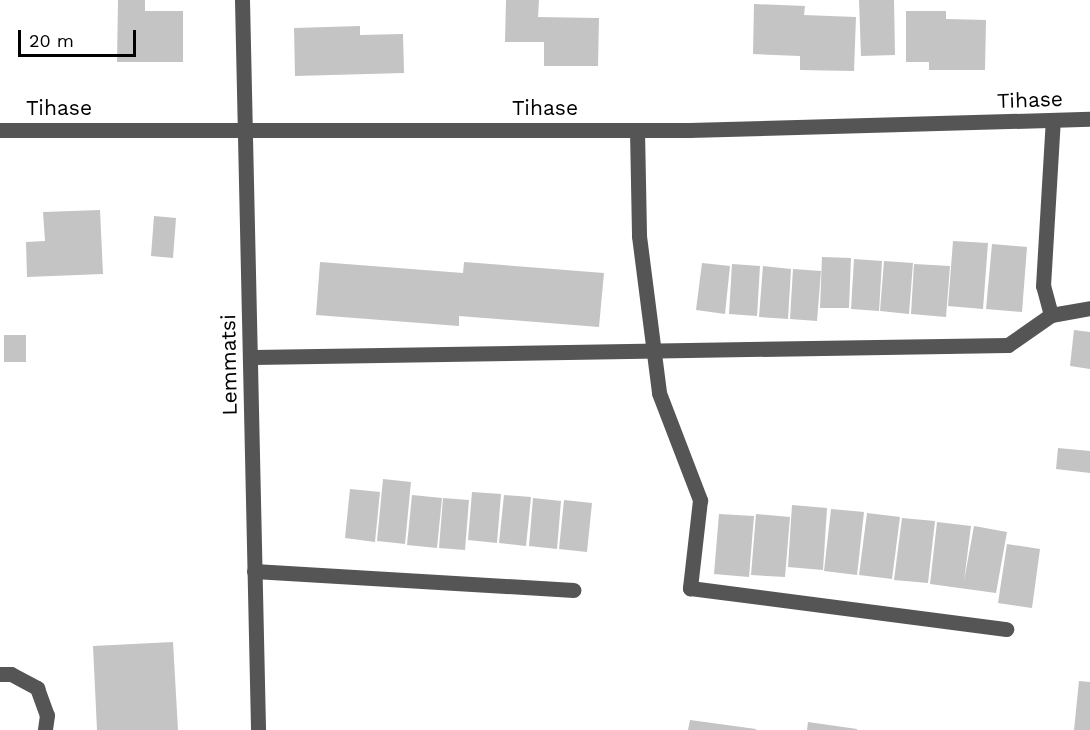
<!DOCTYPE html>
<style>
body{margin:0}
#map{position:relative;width:1090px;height:730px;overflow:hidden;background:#fff;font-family:"Work Sans",sans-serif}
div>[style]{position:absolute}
.building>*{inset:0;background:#c4c4c4}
.minor>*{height:15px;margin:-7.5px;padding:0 7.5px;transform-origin:7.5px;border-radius:7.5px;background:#555}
span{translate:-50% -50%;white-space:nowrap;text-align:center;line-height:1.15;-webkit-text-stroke:6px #fff;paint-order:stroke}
.street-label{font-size:21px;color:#000}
.scale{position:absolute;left:18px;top:30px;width:118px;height:27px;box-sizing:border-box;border:3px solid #000;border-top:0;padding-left:8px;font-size:18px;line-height:21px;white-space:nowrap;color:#000;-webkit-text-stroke:4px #fff;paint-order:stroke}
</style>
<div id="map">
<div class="building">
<i style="clip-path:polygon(118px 0,145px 0,145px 11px,183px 11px,183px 62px,117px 62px)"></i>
<i style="clip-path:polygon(506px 0,539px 0,538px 17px,599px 18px,598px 66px,544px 66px,544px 42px,505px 42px)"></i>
<i style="clip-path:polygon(859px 0,894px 0,895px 55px,861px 56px)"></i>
<i style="clip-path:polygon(754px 4px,805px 6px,804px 15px,856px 17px,854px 71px,800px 70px,800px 56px,753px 54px)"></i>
<i style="clip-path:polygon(906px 11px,946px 11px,946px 19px,986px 20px,985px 70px,929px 70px,929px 62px,906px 62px)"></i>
<i style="clip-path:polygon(360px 26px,360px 35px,403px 34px,404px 73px,295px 76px,294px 28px)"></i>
<i style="clip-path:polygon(100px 210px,103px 274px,27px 277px,26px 242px,45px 241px,43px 212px)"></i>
<i style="clip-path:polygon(154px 216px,176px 218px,173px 258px,151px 256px)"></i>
<i style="clip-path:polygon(953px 241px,988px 243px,983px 309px,948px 306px)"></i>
<i style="clip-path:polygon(992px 244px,1027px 247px,1022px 312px,986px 309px)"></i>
<i style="clip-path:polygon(822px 257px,851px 258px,849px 308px,820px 308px)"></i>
<i style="clip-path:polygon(854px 259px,882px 261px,879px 311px,851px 309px)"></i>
<i style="clip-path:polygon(884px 261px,913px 263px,909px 314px,880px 311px)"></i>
<i style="clip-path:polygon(320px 262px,463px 273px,464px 262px,604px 273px,599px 327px,459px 316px,459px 326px,316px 315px)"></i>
<i style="clip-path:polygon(702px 263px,730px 266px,725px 314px,696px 310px)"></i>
<i style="clip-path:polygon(732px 264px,760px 266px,757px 316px,729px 314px)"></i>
<i style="clip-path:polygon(914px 264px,950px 266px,946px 317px,911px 314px)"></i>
<i style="clip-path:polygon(763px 266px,791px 269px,788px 319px,759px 317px)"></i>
<i style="clip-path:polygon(793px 269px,821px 271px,817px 321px,790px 319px)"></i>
<i style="clip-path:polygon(1074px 330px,1090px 332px,1090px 369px,1070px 366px)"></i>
<i style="clip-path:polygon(4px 335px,26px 335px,26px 362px,4px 362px)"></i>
<i style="clip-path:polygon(1058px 448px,1090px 451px,1090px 473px,1056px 469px)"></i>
<i style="clip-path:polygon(383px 479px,411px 482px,405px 544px,377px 541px)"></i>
<i style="clip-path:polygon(350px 489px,380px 492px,375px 542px,345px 538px)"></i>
<i style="clip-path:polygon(472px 492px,501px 494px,497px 543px,468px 540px)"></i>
<i style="clip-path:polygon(412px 495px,442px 498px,437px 548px,407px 545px)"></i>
<i style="clip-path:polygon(504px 495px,531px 497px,526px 546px,499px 543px)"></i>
<i style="clip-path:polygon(443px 498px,469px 500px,465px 550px,439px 548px)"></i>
<i style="clip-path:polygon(533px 498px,561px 501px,557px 549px,529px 546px)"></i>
<i style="clip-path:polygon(564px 500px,592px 503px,587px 552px,559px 549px)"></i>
<i style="clip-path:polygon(792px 505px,827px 508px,823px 570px,788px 567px)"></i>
<i style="clip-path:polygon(831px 509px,864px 512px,857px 575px,824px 571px)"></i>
<i style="clip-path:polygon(867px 513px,900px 517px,892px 579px,859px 575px)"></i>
<i style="clip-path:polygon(719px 514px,754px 516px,749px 577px,714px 574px)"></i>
<i style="clip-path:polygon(756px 514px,790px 517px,785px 577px,751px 575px)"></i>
<i style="clip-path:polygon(902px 518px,935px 521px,928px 583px,894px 580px)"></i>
<i style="clip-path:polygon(937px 522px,971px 526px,964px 581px,974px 526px,1007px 532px,996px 593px,930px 584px)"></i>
<i style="clip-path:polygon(1007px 544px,1040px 549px,1032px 608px,998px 603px)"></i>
<i style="clip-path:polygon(173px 642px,178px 730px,97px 730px,93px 646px)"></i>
<i style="clip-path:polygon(1079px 681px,1090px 682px,1090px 730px,1074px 730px)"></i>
<i style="clip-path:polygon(690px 720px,756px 729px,756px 730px,688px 730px)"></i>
<i style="clip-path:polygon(808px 722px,857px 729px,857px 730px,807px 730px)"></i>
</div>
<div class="minor">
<i style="left:242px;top:0;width:730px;rotate:88.74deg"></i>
<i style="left:0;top:130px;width:689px"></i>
<i style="left:689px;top:130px;width:401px;rotate:-1.6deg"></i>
<i style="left:637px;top:130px;width:106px;rotate:88.9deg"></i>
<i style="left:639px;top:236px;width:158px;rotate:82.7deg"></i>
<i style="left:659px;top:393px;width:115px;rotate:69deg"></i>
<i style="left:700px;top:500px;width:89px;rotate:96.5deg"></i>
<i style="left:690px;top:588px;width:319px;rotate:7.4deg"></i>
<i style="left:1051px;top:315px;width:30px;rotate:-105deg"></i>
<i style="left:1043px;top:286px;width:166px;rotate:-86.6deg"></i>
<i style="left:250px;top:357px;width:758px;rotate:-0.91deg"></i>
<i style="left:1008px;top:345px;width:52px;rotate:-34.9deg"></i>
<i style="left:1051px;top:315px;width:40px;rotate:-10deg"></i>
<i style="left:254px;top:571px;width:320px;rotate:3.4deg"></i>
<i style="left:0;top:674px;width:11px"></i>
<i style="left:11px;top:674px;width:30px;rotate:28deg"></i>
<i style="left:37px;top:688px;width:29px;rotate:70deg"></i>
<i style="left:47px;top:715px;width:15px;rotate:98deg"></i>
</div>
<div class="street-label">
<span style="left:1030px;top:100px;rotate:-2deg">Tihase</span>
<span style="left:59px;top:108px">Tihase</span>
<span style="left:545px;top:108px">Tihase</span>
<span style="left:229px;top:365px;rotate:-91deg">Lemmatsi</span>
</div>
<div class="scale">20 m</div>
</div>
